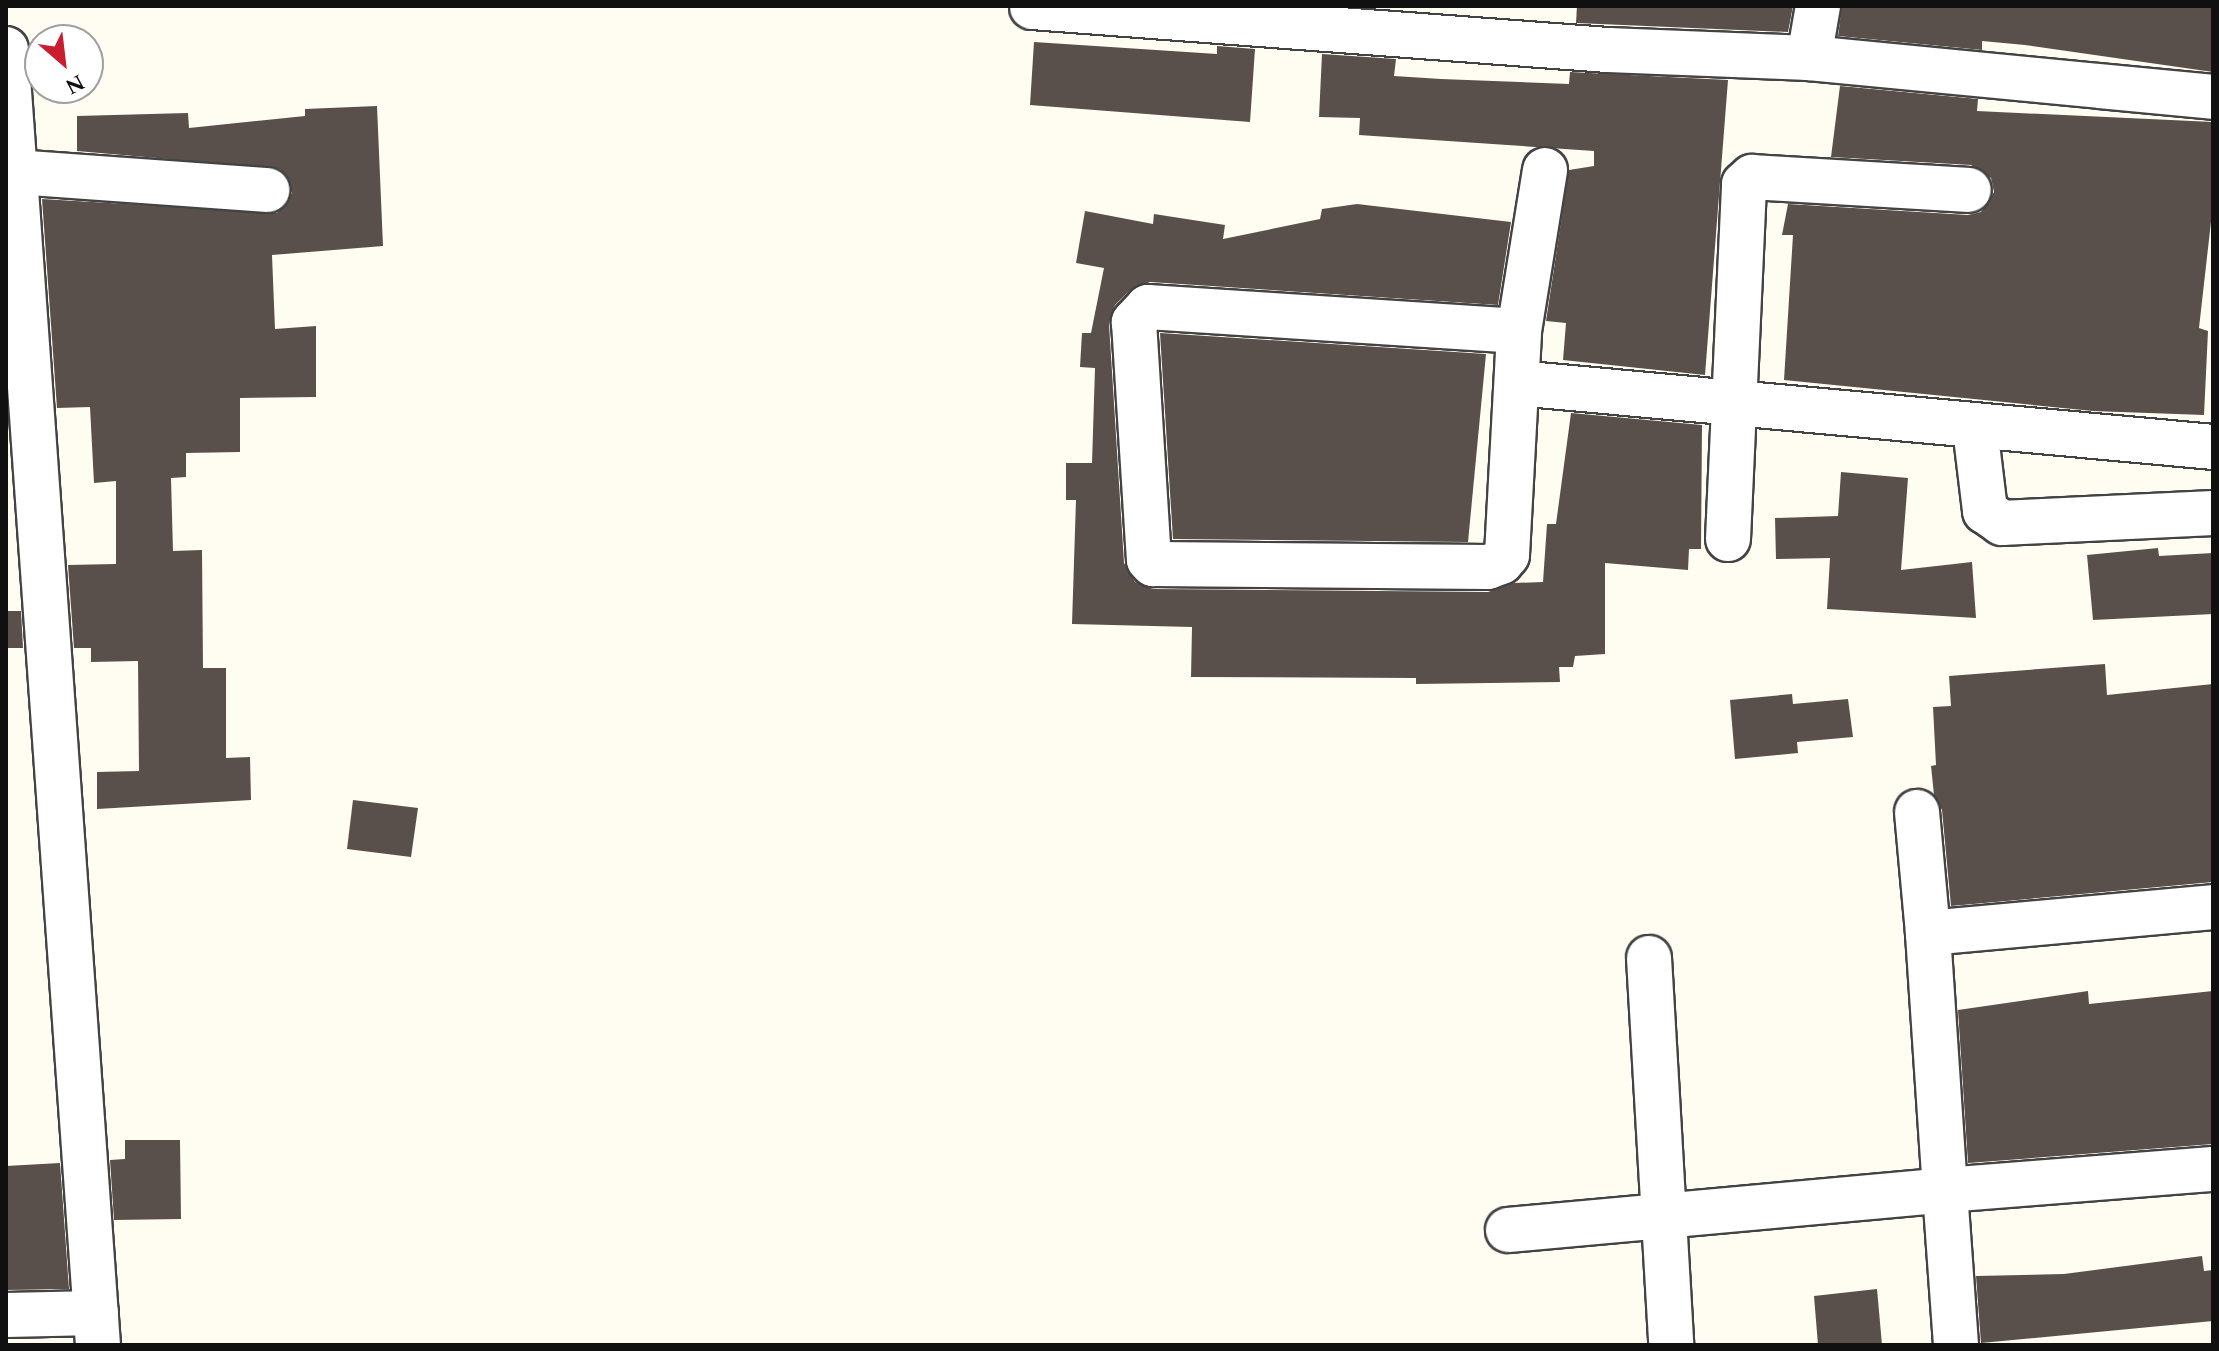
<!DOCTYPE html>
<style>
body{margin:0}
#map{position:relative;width:2219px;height:1351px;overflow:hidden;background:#fffcf2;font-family:Spectral,serif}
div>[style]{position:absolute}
.building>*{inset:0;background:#59504b}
.roads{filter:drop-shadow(2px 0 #434343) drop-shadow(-2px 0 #434343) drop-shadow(0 2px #434343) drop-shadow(0 -2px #434343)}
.minor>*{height:44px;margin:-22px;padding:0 22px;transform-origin:22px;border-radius:22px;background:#fff}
span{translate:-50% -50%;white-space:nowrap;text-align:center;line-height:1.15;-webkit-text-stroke:8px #fff;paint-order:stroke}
.frame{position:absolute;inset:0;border:8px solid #101010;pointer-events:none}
.north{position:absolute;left:24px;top:24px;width:80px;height:80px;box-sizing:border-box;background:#fff;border:2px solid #9f9f9f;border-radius:50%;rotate:152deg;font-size:22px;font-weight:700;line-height:32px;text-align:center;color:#101010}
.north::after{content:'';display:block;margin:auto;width:28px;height:36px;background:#c91e30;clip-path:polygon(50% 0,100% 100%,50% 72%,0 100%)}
</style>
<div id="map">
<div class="building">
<i style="clip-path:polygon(1577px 6px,1793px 6px,1788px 32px,1576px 23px)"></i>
<i style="clip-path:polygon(1842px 6px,2213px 6px,2213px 72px,2025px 45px,1982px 41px,1982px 50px,1838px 36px)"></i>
<i style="clip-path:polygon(1034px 42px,1217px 54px,1217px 46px,1255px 49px,1250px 122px,1030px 105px)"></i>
<i style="clip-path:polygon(1322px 54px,1396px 59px,1394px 76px,1441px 79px,1569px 84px,1570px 72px,1728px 80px,1705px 375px,1563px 360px,1566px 323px,1546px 321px,1569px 170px,1594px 166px,1594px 151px,1359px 135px,1360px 118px,1319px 117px)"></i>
<i style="clip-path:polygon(1840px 86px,1978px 99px,1977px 111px,2213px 122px,2213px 204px,2199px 328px,2208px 331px,2204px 415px,2093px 411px,1784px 380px,1793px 235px,1782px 235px,1788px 204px,1968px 215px,1981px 212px,1994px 192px,1991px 178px,1971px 165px,1831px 157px)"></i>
<i style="clip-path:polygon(377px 106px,383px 246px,272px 255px,275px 329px,316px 326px,316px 397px,240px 398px,240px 452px,186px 453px,186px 477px,171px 478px,173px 551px,202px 550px,203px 668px,226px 668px,226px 758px,250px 757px,251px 800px,97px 809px,97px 772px,139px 771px,138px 661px,91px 662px,91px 648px,74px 648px,68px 565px,116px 564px,116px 481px,94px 483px,90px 407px,57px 408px,42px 199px,277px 213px,292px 193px,280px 169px,77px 151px,77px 116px,188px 113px,189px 128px,305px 116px,305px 109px)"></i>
<i style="clip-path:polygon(1357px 204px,1511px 222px,1498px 305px,1150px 282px,1130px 290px,1115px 305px,1109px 324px,1124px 563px,1135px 582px,1153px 589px,1488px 592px,1514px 583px,1543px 582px,1547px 524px,1556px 524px,1571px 413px,1702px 425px,1701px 549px,1689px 549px,1688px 570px,1605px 563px,1605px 654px,1575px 656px,1573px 667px,1559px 667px,1560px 682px,1416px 684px,1416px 678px,1191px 677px,1192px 627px,1072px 624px,1076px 500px,1066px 500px,1066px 463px,1092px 463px,1095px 368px,1080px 367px,1082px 333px,1091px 333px,1104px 268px,1076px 263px,1085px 211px,1153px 224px,1154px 214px,1225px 225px,1223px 239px,1320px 219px,1322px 209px)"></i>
<i style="clip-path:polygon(1160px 333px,1486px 354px,1468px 542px,1173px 539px)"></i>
<i style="clip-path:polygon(1841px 472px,1908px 478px,1901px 570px,1972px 562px,1976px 618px,1827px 609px,1830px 558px,1776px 559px,1775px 518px,1838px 516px)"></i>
<i style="clip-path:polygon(2158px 548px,2159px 556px,2213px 553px,2213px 614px,2093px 620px,2087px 555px)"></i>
<i style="clip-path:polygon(6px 611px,21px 611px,23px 648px,6px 648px)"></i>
<i style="clip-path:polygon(2105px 664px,2107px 695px,2213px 684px,2213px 882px,1951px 906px,1942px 810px,1934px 795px,1931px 766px,1936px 765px,1933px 707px,1951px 706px,1949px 676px)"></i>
<i style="clip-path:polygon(1792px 694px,1793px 704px,1848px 699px,1853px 737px,1797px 742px,1798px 753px,1735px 759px,1730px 700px)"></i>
<i style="clip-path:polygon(353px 800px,418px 808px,411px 857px,347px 849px)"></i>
<i style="clip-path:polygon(2088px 991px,2089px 1004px,2213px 991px,2213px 1144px,1968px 1163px,1958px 1010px)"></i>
<i style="clip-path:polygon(125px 1140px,180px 1140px,181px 1219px,114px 1220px,110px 1160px,125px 1159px)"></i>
<i style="clip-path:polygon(60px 1163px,69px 1289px,6px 1290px,6px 1166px)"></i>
<i style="clip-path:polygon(2202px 1256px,2204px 1271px,2213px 1270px,2213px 1321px,1981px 1343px,1976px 1276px,2064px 1274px)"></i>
<i style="clip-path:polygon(1877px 1289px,1882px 1345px,1818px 1345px,1814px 1296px)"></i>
</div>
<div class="roads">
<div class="minor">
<i style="left:1032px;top:7px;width:578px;rotate:4.27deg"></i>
<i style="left:1608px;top:50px;width:201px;rotate:2.3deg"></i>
<i style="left:1809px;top:58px;width:406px;rotate:5.5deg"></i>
<i style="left:6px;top:49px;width:1299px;rotate:85.94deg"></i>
<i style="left:1809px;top:58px;width:53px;rotate:-80.2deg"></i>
<i style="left:15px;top:172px;width:253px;rotate:4.1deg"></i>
<i style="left:1519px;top:331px;width:372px;rotate:-176.3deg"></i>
<i style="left:1148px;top:307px;width:21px;rotate:133deg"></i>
<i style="left:1134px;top:322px;width:238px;rotate:86.4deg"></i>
<i style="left:1149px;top:560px;width:6px;rotate:45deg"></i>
<i style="left:1153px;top:564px;width:335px;rotate:0.5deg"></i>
<i style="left:1488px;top:567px;width:14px;rotate:-21deg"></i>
<i style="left:1501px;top:562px;width:9px;rotate:-49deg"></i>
<i style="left:1507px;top:555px;width:224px;rotate:-86.9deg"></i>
<i style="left:1519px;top:331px;width:163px;rotate:-80.8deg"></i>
<i style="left:1517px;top:383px;width:699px;rotate:5.25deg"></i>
<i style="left:1975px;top:428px;width:84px;rotate:83.1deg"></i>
<i style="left:1985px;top:511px;width:21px;rotate:35deg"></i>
<i style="left:2002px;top:523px;width:211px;rotate:-2.7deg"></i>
<i style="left:1728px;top:539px;width:355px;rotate:-87.4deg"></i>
<i style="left:1744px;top:184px;width:11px;rotate:-41deg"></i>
<i style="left:1752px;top:177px;width:217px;rotate:3.4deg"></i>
<i style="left:1917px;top:812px;width:121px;rotate:84.8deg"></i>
<i style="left:1649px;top:958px;width:388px;rotate:86.7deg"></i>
<i style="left:1508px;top:1230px;width:439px;rotate:-5.2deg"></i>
<i style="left:1945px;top:1190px;width:258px;rotate:-93.8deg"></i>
<i style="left:1928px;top:933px;width:286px;rotate:-5.2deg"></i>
<i style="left:6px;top:1315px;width:90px;rotate:-1.3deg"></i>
<i style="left:1956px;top:1345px;width:155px;rotate:-94.1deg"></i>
<i style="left:1945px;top:1190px;width:269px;rotate:-4.5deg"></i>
</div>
</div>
<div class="frame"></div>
<div class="north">N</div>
</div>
